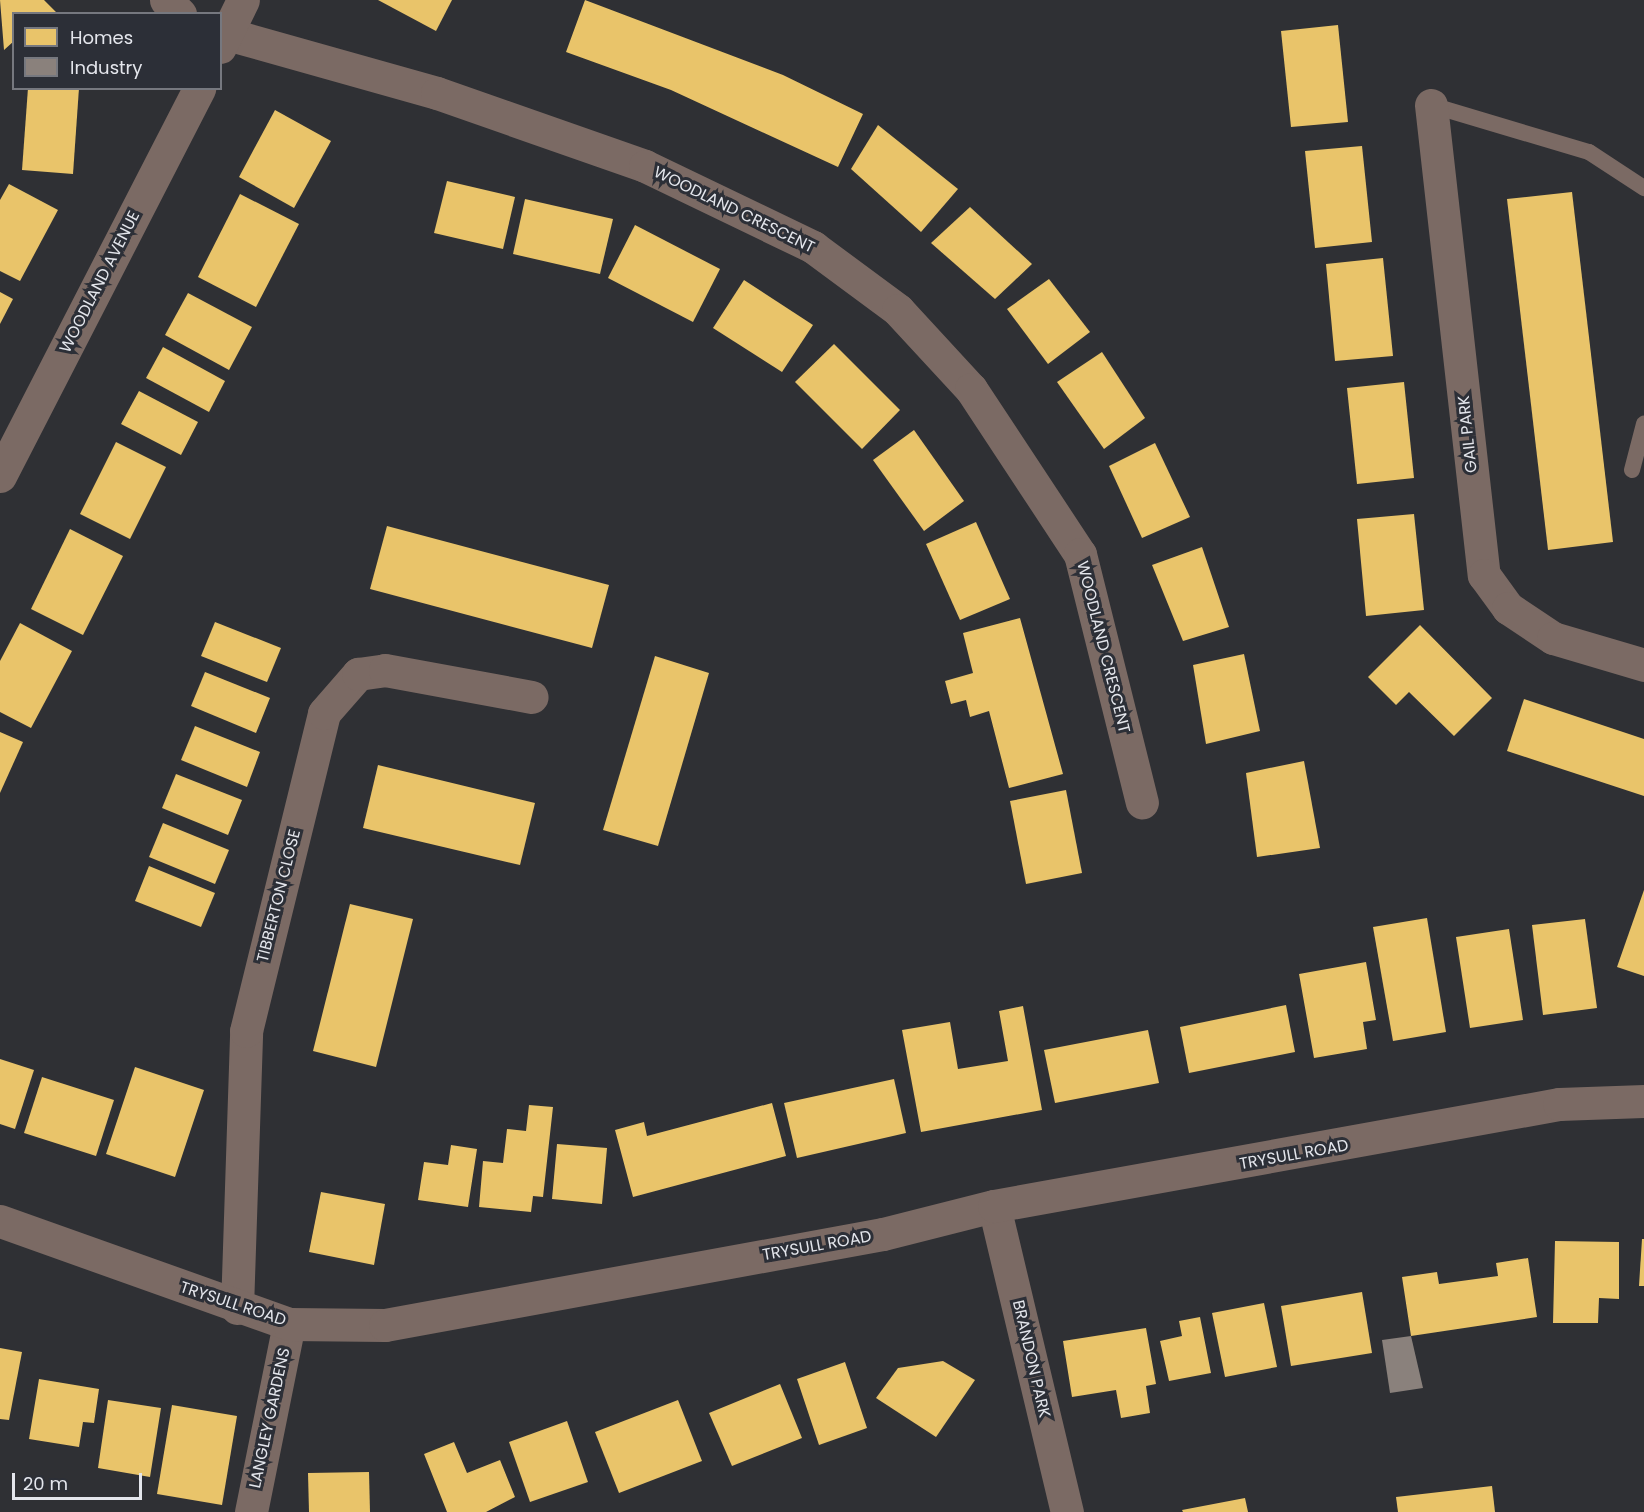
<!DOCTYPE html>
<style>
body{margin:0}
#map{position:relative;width:1644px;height:1512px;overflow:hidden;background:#2f3034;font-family:Poppins,sans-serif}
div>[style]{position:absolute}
.homes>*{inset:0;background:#e9c46a}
.industry>*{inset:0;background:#8a817c}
.service>*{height:16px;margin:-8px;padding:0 8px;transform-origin:8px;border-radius:8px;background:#7b6a64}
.minor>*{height:33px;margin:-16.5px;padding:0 16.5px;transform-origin:16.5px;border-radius:16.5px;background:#7b6a64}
.tertiary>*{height:33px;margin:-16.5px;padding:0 16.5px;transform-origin:16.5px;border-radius:16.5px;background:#7b6a64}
span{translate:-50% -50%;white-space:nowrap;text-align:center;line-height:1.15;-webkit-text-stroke:6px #2c2f37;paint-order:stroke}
.street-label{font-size:16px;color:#e4e6ec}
.legend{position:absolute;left:12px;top:12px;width:210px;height:78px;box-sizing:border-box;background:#2c2f37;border:2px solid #76787f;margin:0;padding:8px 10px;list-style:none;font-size:18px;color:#e4e6ec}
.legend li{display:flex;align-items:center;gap:12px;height:30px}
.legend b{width:30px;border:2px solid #76787f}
.scale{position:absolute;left:12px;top:1473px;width:130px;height:27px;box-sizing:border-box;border:3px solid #e4e6ec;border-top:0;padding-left:8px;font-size:18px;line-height:21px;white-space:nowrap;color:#e4e6ec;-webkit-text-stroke:4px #2c2f37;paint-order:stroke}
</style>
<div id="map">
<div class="homes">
<i style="clip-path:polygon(0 0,44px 0,58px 14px,14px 14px,14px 41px,4px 50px)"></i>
<i style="clip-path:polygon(378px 0,452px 0,436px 31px)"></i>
<i style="clip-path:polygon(585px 0,783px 75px,863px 114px,838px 167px,671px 90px,566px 52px)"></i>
<i style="clip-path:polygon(1338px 25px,1348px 122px,1291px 127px,1281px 31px)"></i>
<i style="clip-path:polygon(28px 88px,79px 88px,73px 174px,22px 170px)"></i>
<i style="clip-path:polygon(275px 110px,331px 141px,294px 208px,239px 177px)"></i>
<i style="clip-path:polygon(878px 125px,958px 189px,921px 232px,851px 169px)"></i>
<i style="clip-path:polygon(1362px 146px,1372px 242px,1315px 248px,1305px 151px)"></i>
<i style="clip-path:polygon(447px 181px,515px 197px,503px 249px,434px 233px)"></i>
<i style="clip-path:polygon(9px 184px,58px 210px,20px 281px,0 271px,0 200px)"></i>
<i style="clip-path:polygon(1572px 192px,1613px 542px,1548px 550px,1507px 199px)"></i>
<i style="clip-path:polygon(240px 194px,299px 224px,256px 307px,198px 277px)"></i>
<i style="clip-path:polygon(525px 199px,613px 219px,600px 274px,513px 254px)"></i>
<i style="clip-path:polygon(970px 207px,1032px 264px,995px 299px,931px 243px)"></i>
<i style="clip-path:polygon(635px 225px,720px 269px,693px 322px,608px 278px)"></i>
<i style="clip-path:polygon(1383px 258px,1393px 356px,1335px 361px,1326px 264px)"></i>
<i style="clip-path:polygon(1049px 279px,1090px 332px,1048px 364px,1007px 309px)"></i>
<i style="clip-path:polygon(744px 280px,813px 325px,782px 372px,713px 328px)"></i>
<i style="clip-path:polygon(0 292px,13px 299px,0 324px)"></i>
<i style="clip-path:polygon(188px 293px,252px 327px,229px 370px,165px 335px)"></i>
<i style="clip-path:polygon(834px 344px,900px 410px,862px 449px,795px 382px)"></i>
<i style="clip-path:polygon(163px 347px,225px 381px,209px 412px,146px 378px)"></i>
<i style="clip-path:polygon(1102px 352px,1145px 418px,1104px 449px,1057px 382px)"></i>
<i style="clip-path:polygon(1404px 382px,1414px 478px,1357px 484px,1347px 388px)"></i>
<i style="clip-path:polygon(139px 391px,198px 422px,181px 455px,121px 424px)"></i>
<i style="clip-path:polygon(914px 430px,964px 501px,924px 531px,873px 460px)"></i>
<i style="clip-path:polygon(116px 442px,166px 467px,130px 539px,80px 514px)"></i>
<i style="clip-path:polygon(1155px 443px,1190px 517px,1142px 538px,1109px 466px)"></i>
<i style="clip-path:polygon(1414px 514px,1424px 610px,1366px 616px,1357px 519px)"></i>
<i style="clip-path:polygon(976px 522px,1010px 599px,960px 620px,926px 544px)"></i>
<i style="clip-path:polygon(387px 526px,609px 585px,592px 648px,370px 589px)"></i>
<i style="clip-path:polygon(70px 529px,123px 556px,83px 635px,31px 609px)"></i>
<i style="clip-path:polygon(1202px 547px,1229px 627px,1183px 641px,1152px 565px)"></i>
<i style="clip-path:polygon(1020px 618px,1063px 774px,1009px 788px,989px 711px,970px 717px,966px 700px,951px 704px,945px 681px,973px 673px,963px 633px)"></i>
<i style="clip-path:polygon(215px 622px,281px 648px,267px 682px,201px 656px)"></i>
<i style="clip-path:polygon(20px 623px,72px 651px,31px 728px,0 712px,0 661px)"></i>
<i style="clip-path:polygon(1420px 625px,1492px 698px,1454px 736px,1409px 692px,1396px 705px,1368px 677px)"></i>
<i style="clip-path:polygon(1244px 654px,1260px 731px,1206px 744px,1193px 665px)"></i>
<i style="clip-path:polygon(655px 656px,709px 673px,658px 846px,603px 830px)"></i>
<i style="clip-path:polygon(205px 672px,270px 698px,256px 733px,191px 706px)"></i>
<i style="clip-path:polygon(1524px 699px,1644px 739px,1644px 796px,1507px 751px)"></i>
<i style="clip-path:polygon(195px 726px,260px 752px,247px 787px,181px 760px)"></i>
<i style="clip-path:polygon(0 732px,23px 742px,0 793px)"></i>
<i style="clip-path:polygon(1304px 761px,1320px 848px,1257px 857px,1246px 773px)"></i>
<i style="clip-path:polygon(378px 765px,535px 803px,520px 865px,363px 828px)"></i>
<i style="clip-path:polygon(176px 774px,242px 800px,228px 835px,162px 808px)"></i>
<i style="clip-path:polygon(1066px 790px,1082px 873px,1026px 884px,1010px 801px)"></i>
<i style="clip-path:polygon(163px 823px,229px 850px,215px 884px,149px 857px)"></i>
<i style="clip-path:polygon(149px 866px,215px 893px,201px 927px,135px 901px)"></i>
<i style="clip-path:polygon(1644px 890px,1644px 976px,1617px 967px)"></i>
<i style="clip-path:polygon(350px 904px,413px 919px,376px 1067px,313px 1051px)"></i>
<i style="clip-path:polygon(1427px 918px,1446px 1032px,1393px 1041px,1373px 927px)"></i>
<i style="clip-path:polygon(1585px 919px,1597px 1008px,1543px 1015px,1532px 925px)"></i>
<i style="clip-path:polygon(1509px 929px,1523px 1020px,1470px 1028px,1456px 937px)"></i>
<i style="clip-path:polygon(1366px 962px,1376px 1020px,1363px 1022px,1367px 1049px,1314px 1058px,1299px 974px)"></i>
<i style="clip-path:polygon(1286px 1005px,1295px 1052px,1189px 1073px,1180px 1027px)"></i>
<i style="clip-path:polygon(1023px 1006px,1042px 1110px,921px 1132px,902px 1030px,950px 1022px,958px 1069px,1008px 1061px,999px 1011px)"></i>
<i style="clip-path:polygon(1148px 1030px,1159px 1083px,1055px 1103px,1044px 1050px)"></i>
<i style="clip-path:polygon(0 1059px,34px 1070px,15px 1129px,0 1124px)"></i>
<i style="clip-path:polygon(135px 1067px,204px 1090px,175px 1177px,106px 1154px)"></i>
<i style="clip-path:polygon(42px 1077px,114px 1100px,96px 1156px,24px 1133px)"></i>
<i style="clip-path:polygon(894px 1079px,906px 1133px,797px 1158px,784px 1103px)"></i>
<i style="clip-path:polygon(772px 1103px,786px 1156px,633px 1197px,615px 1130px,644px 1122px,647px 1136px)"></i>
<i style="clip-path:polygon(529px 1105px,553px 1107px,543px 1197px,533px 1196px,531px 1212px,479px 1207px,483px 1161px,503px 1163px,507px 1129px,526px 1131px)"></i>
<i style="clip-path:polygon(557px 1144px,607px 1148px,602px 1204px,552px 1199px)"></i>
<i style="clip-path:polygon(451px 1145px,477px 1149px,468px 1207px,418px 1200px,424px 1162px,448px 1165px)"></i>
<i style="clip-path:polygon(321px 1192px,385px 1204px,374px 1265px,309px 1252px)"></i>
<i style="clip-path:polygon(1642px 1239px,1644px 1239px,1644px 1286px,1639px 1286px)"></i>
<i style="clip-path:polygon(1555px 1241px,1619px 1242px,1619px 1299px,1599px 1298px,1598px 1323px,1553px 1323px)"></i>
<i style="clip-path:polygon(1528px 1258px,1537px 1317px,1411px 1336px,1402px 1277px,1437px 1272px,1439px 1284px,1498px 1276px,1496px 1263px)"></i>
<i style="clip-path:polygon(1362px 1292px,1372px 1353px,1291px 1366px,1281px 1306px)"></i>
<i style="clip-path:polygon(1264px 1303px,1277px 1367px,1225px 1377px,1212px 1313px)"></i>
<i style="clip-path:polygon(1200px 1317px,1211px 1373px,1169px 1381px,1160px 1341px,1182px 1336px,1179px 1321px)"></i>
<i style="clip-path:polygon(1146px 1328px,1156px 1384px,1146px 1386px,1150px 1413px,1121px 1418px,1116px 1390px,1072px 1397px,1063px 1341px)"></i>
<i style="clip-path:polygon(0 1348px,22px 1352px,9px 1420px,0 1419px)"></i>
<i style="clip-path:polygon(943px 1361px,975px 1380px,936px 1437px,876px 1398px,898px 1368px)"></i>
<i style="clip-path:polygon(845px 1362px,867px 1428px,819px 1445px,797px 1379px)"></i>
<i style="clip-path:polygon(39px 1379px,99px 1389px,94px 1423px,83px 1422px,79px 1447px,29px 1439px)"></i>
<i style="clip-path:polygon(780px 1384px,802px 1438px,732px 1466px,709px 1413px)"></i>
<i style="clip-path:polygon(108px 1400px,161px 1408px,150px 1477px,98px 1468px)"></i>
<i style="clip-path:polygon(678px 1400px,702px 1461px,619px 1493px,595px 1432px)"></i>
<i style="clip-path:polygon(172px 1405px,237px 1416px,222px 1505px,157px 1494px)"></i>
<i style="clip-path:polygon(567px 1421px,588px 1482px,530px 1502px,509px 1442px)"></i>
<i style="clip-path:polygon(454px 1442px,467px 1473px,500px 1460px,515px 1497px,486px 1512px,447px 1512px,424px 1454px)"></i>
<i style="clip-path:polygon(369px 1472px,370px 1512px,309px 1512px,308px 1473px)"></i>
<i style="clip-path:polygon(1492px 1486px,1495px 1512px,1398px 1512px,1396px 1497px)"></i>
<i style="clip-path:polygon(1245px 1498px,1248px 1512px,1183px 1512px,1182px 1510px)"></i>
</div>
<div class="industry">
<i style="clip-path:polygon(1411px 1336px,1423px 1388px,1390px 1393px,1382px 1340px)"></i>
</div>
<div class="service">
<i style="left:1431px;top:105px;width:165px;rotate:16.6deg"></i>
<i style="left:1589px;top:152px;width:66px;rotate:33.2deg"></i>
<i style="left:1632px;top:470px;width:48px;rotate:-75.4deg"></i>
</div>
<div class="minor">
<i style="left:166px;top:0;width:20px;rotate:45deg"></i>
<i style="left:220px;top:32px;width:225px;rotate:15.7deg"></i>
<i style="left:437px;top:93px;width:220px;rotate:19.3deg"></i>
<i style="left:645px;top:166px;width:187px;rotate:25.7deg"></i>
<i style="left:813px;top:247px;width:106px;rotate:36.5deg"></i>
<i style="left:898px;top:310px;width:108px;rotate:47.3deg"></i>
<i style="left:971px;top:389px;width:198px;rotate:56.6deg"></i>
<i style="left:1080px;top:554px;width:256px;rotate:76deg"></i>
<i style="left:220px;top:47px;width:52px;rotate:-63.9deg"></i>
<i style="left:1431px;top:105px;width:473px;rotate:83.6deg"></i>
<i style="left:1484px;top:575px;width:41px;rotate:54deg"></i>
<i style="left:1508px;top:608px;width:54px;rotate:33.7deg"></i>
<i style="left:1553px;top:638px;width:95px;rotate:16.5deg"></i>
<i style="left:0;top:476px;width:436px;rotate:-62.8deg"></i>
<i style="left:994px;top:1206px;width:315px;rotate:76.6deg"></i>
<i style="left:237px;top:1308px;width:277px;rotate:-88.1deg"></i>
<i style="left:246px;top:1031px;width:327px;rotate:-76.2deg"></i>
<i style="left:324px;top:713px;width:52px;rotate:-48.9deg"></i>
<i style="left:358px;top:674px;width:27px;rotate:-8deg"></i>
<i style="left:385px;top:670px;width:149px;rotate:10.4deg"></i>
<i style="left:251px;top:1512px;width:192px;rotate:-78.6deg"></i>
</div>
<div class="tertiary">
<i style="left:0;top:1221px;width:307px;rotate:19.6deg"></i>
<i style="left:289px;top:1324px;width:96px;rotate:0.6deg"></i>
<i style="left:385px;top:1325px;width:506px;rotate:-10.36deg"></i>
<i style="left:883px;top:1234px;width:114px;rotate:-14.2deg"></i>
<i style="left:994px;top:1206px;width:574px;rotate:-10.23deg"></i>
<i style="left:1559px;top:1104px;width:85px;rotate:-2deg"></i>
</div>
<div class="street-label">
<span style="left:734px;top:210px;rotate:26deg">WOODLAND CRESCENT</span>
<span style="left:100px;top:282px;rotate:-63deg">WOODLAND AVENUE</span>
<span style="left:1468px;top:434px;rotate:-96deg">GAIL PARK</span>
<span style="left:1103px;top:647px;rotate:76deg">WOODLAND CRESCENT</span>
<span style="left:279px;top:896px;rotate:-76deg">TIBBERTON CLOSE</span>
<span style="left:1294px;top:1155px;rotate:-10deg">TRYSULL ROAD</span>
<span style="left:817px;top:1246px;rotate:-10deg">TRYSULL ROAD</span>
<span style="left:233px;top:1304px;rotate:18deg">TRYSULL ROAD</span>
<span style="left:1031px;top:1359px;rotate:77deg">BRANDON PARK</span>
<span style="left:270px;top:1418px;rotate:-78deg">LANGLEY GARDENS</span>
</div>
<ul class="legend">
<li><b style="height:16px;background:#e9c46a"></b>Homes</li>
<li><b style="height:16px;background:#8a817c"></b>Industry</li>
</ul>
<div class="scale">20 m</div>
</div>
